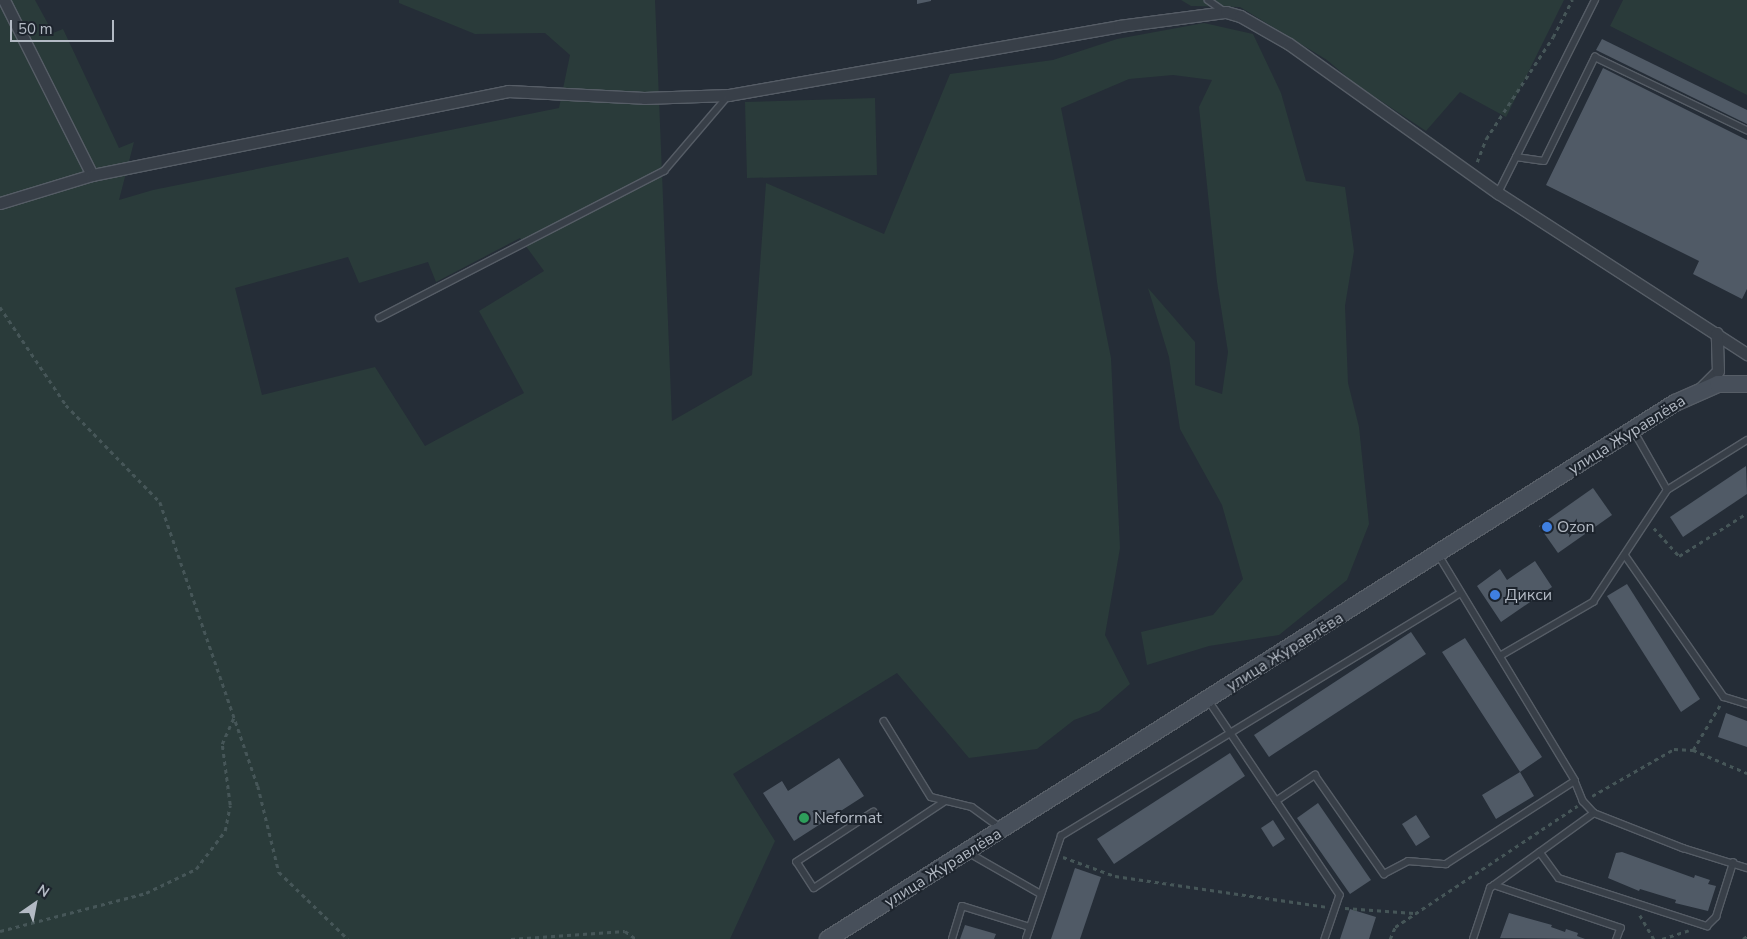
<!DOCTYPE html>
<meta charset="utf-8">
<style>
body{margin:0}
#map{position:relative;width:1747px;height:939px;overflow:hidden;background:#252d37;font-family:"Nunito Sans",sans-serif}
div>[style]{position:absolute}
.green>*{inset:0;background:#2a3b3a}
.building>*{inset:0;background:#505a66}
.path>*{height:2.5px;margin-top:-1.25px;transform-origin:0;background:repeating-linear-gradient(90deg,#465658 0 4px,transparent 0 8px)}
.roads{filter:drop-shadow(1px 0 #565d66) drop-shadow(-1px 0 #565d66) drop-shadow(0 1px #565d66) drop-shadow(0 -1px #565d66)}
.lane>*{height:5.5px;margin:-2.75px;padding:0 2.75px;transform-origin:2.75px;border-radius:2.75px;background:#383f48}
.street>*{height:11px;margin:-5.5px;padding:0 5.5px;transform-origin:5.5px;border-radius:5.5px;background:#383f48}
.secondary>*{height:16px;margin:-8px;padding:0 8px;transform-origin:8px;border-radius:8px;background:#474f5a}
.dots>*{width:14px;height:14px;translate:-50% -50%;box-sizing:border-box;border:2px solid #1d242d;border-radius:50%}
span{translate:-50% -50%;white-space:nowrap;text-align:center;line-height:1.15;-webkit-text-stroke:4px #1d242d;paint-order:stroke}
.street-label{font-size:16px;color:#b3bac4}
.poi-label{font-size:16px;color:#b3bac4}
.left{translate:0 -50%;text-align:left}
.north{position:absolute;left:10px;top:879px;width:50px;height:50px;-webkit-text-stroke:4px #1d242d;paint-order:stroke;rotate:33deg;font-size:14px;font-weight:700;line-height:20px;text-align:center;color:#b3bac4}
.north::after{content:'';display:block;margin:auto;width:18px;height:22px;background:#b3bac4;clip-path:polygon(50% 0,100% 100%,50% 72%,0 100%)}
.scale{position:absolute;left:10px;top:20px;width:104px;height:22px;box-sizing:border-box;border:2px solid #b3bac4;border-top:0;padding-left:6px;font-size:15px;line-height:18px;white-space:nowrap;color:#b3bac4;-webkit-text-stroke:4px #1d242d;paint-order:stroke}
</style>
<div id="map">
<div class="green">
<i style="clip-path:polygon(evenodd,0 0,35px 0,53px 33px,63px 29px,119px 148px,134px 142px,119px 200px,153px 190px,559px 108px,570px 55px,545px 33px,475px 34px,399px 3px,399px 0,655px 0,672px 421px,752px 375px,766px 183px,884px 234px,950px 74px,1053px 60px,1117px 39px,1204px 23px,1253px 34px,1281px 93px,1306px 181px,1345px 187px,1354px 251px,1345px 306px,1348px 383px,1359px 427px,1369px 524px,1347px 580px,1279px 635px,1209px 646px,1147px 665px,1141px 632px,1213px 615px,1243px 579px,1222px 505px,1180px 429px,1169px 357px,1148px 288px,1195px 342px,1195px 385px,1222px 394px,1228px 352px,1217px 282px,1199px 107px,1212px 80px,1173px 75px,1129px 79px,1061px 108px,1111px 358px,1120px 548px,1105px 635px,1130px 684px,1099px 711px,1074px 720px,1037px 749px,969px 758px,897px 673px,733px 774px,775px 841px,730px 939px,0 939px,0 0,520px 238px,544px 271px,479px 311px,524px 393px,425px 446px,375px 367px,262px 395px,235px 288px,348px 257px,359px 283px,428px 262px,436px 282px,520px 238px)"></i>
<i style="clip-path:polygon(1181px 0,1564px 0,1506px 117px,1460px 92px,1426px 131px,1354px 83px,1327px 60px,1240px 7px,1191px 6px)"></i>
<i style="clip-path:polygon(1623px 0,1747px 0,1747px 95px,1610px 26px)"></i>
<i style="clip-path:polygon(875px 98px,877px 175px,747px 178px,745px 102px)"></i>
</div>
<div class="building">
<i style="clip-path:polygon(917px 0,931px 0,931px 1px,917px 4px)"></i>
<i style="clip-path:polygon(1602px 39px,1747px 110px,1747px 124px,1596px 50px)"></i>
<i style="clip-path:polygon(1603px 68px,1747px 140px,1747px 289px,1742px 299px,1693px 274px,1699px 261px,1546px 185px)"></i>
<i style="clip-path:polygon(1746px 466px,1747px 494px,1683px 537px,1670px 517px)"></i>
<i style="clip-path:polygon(1593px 488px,1612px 515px,1558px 553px,1539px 526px)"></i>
<i style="clip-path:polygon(1535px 561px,1552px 587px,1501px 622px,1477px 586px,1500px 569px,1507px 580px)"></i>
<i style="clip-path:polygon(1627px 584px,1700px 699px,1681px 712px,1607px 596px)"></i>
<i style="clip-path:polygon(1411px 632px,1426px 654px,1269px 757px,1254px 735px)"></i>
<i style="clip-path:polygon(1465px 638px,1542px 757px,1520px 772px,1534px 796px,1496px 819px,1482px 795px,1520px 772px,1442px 652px)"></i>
<i style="clip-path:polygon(1726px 713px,1747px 721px,1747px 747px,1718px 737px)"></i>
<i style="clip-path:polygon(1230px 753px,1245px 776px,1114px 864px,1097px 839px)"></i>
<i style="clip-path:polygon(839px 758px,864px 796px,794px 841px,763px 793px,782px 781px,788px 791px)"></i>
<i style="clip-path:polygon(1318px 803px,1371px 880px,1350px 894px,1297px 818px)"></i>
<i style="clip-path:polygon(1416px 815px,1430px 837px,1416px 846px,1402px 824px)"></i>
<i style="clip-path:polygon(1273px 820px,1285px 839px,1273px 847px,1261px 828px)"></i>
<i style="clip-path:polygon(1622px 852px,1694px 878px,1695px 875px,1710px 880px,1708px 884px,1716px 886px,1708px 911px,1675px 903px,1676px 900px,1640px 889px,1639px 891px,1608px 878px,1616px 853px)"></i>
<i style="clip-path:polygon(1075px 868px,1101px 877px,1080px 939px,1051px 939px)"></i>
<i style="clip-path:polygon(1350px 909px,1376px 917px,1369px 939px,1340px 939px)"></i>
<i style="clip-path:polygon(1509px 913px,1552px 925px,1551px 927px,1565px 932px,1566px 929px,1578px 933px,1577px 936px,1585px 939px,1500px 938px)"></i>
<i style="clip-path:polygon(965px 925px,996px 934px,994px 939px,960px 939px)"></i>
</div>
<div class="path">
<i style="left:1477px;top:162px;width:25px;rotate:-69deg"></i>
<i style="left:1486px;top:139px;width:122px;rotate:-56.7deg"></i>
<i style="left:1553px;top:37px;width:42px;rotate:-62.8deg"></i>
<i style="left:0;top:307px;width:118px;rotate:56deg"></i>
<i style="left:66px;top:405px;width:135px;rotate:45.9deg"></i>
<i style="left:160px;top:502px;width:300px;rotate:71deg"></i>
<i style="left:258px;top:786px;width:89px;rotate:76.3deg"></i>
<i style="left:279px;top:872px;width:96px;rotate:44.2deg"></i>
<i style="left:1654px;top:528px;width:38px;rotate:48deg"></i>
<i style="left:1679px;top:556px;width:80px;rotate:-32.3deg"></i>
<i style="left:1693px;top:750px;width:59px;rotate:23.1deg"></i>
<i style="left:1592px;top:796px;width:95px;rotate:-29.8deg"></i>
<i style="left:1674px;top:749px;width:19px;rotate:3deg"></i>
<i style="left:1693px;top:750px;width:52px;rotate:-59deg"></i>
<i style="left:1063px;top:857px;width:55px;rotate:20.1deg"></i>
<i style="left:1115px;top:876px;width:214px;rotate:8.3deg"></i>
<i style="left:1345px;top:908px;width:69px;rotate:4.1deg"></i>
<i style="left:1640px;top:915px;width:28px;rotate:60deg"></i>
<i style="left:0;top:931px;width:151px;rotate:-14.6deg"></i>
<i style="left:146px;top:893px;width:55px;rotate:-25.6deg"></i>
<i style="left:196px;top:869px;width:48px;rotate:-52.7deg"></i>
<i style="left:225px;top:831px;width:26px;rotate:-79deg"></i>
<i style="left:230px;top:805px;width:62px;rotate:-97.5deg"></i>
<i style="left:222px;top:744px;width:30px;rotate:-66deg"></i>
<i style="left:511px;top:939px;width:114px;rotate:-4deg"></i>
<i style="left:625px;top:931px;width:14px;rotate:36deg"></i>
<i style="left:1390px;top:939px;width:13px;rotate:-67deg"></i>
<i style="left:1395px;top:927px;width:219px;rotate:-33.6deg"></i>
<i style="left:1662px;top:939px;width:28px;rotate:-18deg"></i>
<i style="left:1743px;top:939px;width:5px;rotate:-37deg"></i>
</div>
<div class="roads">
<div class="lane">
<i style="left:1208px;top:0;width:19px;rotate:35deg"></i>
<i style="left:1516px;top:157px;width:28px;rotate:8deg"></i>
<i style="left:1544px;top:161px;width:116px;rotate:-63.9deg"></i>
<i style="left:1595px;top:57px;width:169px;rotate:25.7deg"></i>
<i style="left:1498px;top:193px;width:216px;rotate:-63.3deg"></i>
<i style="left:379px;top:318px;width:321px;rotate:-27.3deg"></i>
<i style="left:664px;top:171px;width:100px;rotate:-49.5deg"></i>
<i style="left:1667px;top:490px;width:94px;rotate:-32deg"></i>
<i style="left:1625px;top:555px;width:173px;rotate:55.1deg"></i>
<i style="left:1724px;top:697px;width:24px;rotate:17deg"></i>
<i style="left:1500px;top:656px;width:108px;rotate:-30.1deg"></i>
<i style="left:1593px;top:602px;width:134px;rotate:-56.5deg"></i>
<i style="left:1667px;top:490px;width:67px;rotate:-119.6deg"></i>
<i style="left:1209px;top:701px;width:234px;rotate:56deg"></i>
<i style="left:1340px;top:895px;width:46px;rotate:108.8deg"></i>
<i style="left:884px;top:721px;width:89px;rotate:58.3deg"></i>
<i style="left:931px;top:797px;width:42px;rotate:13.7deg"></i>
<i style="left:972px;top:807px;width:34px;rotate:36deg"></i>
<i style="left:1575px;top:781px;width:22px;rotate:68deg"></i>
<i style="left:1583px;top:801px;width:16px;rotate:47deg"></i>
<i style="left:1276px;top:801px;width:47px;rotate:-33.7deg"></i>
<i style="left:1315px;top:775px;width:121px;rotate:55.1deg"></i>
<i style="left:1384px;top:874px;width:27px;rotate:-28deg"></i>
<i style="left:1408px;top:861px;width:38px;rotate:5deg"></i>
<i style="left:1446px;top:864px;width:153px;rotate:-32.8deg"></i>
<i style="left:1575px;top:781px;width:264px;rotate:-121.2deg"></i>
<i style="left:874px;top:812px;width:92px;rotate:147deg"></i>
<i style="left:797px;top:862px;width:31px;rotate:57deg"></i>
<i style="left:814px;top:888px;width:156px;rotate:-33.5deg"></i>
<i style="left:1540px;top:852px;width:32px;rotate:54deg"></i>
<i style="left:1559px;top:878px;width:156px;rotate:18deg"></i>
<i style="left:1707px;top:926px;width:13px;rotate:-45deg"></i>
<i style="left:1716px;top:917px;width:57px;rotate:-72.5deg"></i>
<i style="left:969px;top:853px;width:83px;rotate:29.7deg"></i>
<i style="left:1494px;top:885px;width:134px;rotate:18.7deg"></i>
<i style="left:1621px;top:928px;width:12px;rotate:110deg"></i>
<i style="left:952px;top:939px;width:34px;rotate:-73deg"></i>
<i style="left:962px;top:906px;width:71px;rotate:17.2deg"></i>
<i style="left:1026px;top:939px;width:109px;rotate:-71.2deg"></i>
<i style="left:1061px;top:836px;width:467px;rotate:-31.3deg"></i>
<i style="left:1473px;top:939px;width:54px;rotate:-71.6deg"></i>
<i style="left:1490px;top:888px;width:128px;rotate:-35.8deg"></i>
<i style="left:1594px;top:813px;width:96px;rotate:21.5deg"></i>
<i style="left:1683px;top:848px;width:67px;rotate:17.4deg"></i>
</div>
<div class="street">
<i style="left:4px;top:0;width:196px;rotate:63.3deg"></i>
<i style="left:0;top:203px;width:96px;rotate:-16.9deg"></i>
<i style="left:92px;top:175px;width:424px;rotate:-11.4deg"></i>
<i style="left:508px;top:91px;width:136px;rotate:2.9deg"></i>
<i style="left:644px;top:98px;width:85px;rotate:-2deg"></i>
<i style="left:729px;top:95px;width:396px;rotate:-10deg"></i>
<i style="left:1119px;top:26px;width:108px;rotate:-7.5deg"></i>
<i style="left:1226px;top:12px;width:15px;rotate:16deg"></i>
<i style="left:1240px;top:16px;width:56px;rotate:29.7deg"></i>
<i style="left:1289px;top:44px;width:257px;rotate:35.5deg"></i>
<i style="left:1498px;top:193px;width:297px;rotate:32.9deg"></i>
<i style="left:1700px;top:389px;width:25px;rotate:-45deg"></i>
<i style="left:1718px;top:371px;width:38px;rotate:-92deg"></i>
</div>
<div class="secondary">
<i style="left:828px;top:939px;width:1002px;rotate:-32.33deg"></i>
<i style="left:1675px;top:403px;width:47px;rotate:-23.8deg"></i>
<i style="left:1718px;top:384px;width:29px"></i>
</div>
</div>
<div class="dots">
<i style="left:1547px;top:527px;background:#3f7fe0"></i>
<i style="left:1495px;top:595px;background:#3f7fe0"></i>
<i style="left:804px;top:818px;background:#2e9e5b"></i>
</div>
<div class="street-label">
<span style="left:1627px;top:435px;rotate:-32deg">улица Журавлёва</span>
<span style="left:1285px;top:652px;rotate:-32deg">улица Журавлёва</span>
<span style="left:943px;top:868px;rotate:-32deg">улица Журавлёва</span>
</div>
<div class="poi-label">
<span class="left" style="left:1557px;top:527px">Ozon</span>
<span class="left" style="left:1505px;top:595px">Дикси</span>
<span class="left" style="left:814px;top:818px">Neformat</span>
</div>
<div class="north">N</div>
<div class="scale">50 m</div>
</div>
